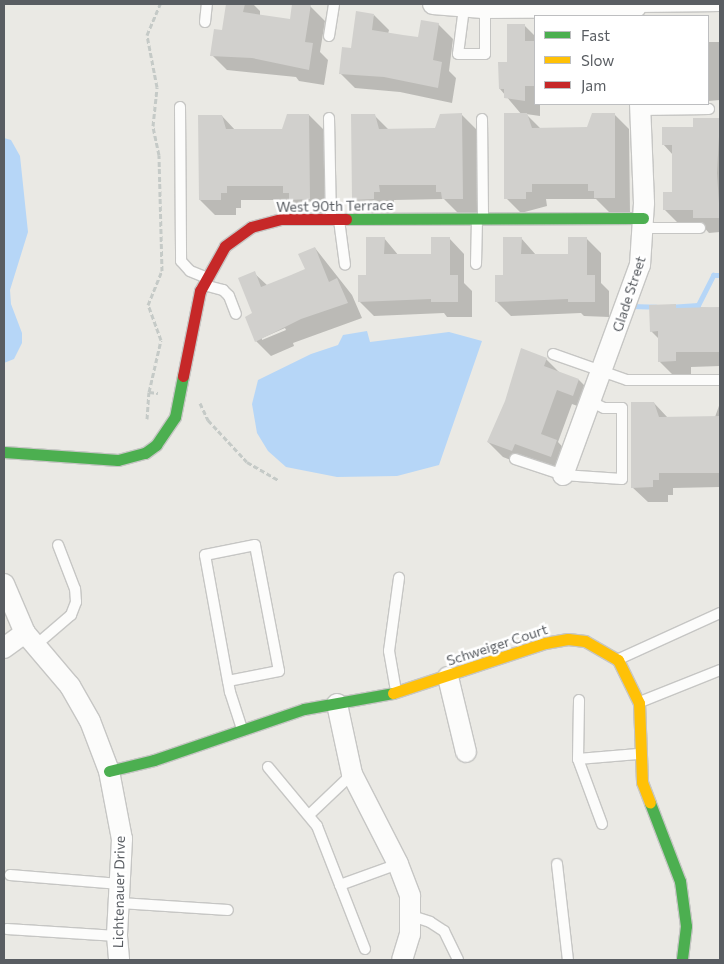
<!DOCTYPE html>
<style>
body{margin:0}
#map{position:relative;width:724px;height:964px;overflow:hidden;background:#eae9e4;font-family:Commissioner,sans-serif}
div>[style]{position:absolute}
.water>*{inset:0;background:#b6d6f7}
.shadow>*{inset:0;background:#0003}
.stream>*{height:5px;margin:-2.5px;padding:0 2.5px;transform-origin:2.5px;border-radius:2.5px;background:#b6d6f7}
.building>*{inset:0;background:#d1d0cd}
.path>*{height:3px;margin-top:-1.5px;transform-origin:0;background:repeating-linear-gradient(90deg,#c5cac7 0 5px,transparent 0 7.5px)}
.roads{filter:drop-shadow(1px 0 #c6c6c4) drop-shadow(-1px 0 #c6c6c4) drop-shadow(0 1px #c6c6c4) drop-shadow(0 -1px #c6c6c4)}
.lane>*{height:10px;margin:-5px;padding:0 5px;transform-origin:5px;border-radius:5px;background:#fcfcfb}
.street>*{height:20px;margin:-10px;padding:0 10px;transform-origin:10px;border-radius:10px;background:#fcfcfb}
.fast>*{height:11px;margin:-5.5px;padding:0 5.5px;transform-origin:5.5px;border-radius:5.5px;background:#4caf50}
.slow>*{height:11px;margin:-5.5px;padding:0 5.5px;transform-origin:5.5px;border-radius:5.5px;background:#ffc107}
.jam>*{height:11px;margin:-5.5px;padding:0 5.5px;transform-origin:5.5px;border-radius:5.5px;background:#c62828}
span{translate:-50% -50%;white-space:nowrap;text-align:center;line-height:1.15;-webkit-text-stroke:5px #fff;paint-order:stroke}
.street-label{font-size:14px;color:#595d62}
.frame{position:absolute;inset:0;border:5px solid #595d62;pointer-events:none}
.legend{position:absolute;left:534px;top:15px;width:175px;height:90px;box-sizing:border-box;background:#fff;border:1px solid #bdbec0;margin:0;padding:6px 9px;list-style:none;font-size:15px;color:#595d62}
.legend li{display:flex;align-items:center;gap:10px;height:25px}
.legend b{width:25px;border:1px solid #bdbec0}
</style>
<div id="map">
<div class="water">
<i style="clip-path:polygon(4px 138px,11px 140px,20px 156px,28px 232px,10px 290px,11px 304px,22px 333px,22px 343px,14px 359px,4px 363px)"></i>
<i style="clip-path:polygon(367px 331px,370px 342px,449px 332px,482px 341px,439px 465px,397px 476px,337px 477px,286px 467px,268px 451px,257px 433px,252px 404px,258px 380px,311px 354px,338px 345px,343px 335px)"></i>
</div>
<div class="shadow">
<i style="clip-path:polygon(228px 4px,253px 4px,260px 11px,260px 16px,291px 21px,293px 4px,310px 6px,325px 21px,320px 52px,328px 60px,324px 85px,299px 81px,296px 77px,227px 70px,212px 55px,223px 32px)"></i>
<i style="clip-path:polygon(374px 15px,389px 30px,388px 34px,419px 39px,438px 24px,453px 39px,449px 71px,456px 78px,452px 103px,400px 92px,355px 88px,340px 73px)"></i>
<i style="clip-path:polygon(524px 25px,535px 36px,535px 104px,540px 104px,540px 116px,526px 114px,541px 129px,588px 129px,614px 114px,629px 129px,630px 213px,610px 213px,596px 199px,546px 199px,547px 206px,521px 213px,506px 198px,522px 115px,500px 89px)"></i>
<i style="clip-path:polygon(708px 42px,720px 42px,720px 100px,708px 101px)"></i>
<i style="clip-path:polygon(309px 115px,324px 130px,325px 214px,305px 214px,291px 200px,241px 200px,241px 208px,236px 208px,236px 215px,215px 215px,200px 200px,222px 116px,236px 131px,283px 130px)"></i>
<i style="clip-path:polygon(374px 115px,389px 130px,436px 130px,462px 115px,477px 130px,477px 213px,458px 213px,444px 199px,394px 200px,394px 207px,368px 214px,353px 199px)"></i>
<i style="clip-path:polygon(720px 119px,720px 232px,709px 233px,701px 224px,679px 224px,664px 209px,673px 193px,673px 155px,663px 144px,694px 128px)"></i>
<i style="clip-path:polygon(384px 238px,399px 256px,432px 256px,449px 238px,464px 254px,464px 283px,472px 291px,472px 317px,447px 317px,444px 313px,374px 316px,359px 301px)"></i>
<i style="clip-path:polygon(521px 238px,536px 255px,570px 255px,586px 238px,601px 253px,601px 283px,609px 291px,609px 317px,584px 316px,581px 313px,511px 316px,496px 301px)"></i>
<i style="clip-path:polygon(evenodd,315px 248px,352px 295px,362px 318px,293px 343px,294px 346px,271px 356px,256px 341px,254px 273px,268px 286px,306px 270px,315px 248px,285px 328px,286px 330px,262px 340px,262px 338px,285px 328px)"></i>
<i style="clip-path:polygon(650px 306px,720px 308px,720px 366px,691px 367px,691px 376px,674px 376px,659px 361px,659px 339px,651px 331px)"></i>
<i style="clip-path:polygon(546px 359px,560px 373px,579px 380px,594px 395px,588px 410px,572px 404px,558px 442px,571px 456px,566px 471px,530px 458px,527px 466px,503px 457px,488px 442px)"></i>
<i style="clip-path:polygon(654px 403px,668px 418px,715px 417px,720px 403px,720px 487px,673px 488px,673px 495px,668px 495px,668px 502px,648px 502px,632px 487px)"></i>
</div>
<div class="stream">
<i style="left:631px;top:306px;width:25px;rotate:2deg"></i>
<i style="left:669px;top:307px;width:29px;rotate:-4deg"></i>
<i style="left:698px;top:305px;width:34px;rotate:-63deg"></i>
<i style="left:713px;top:275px;width:7px"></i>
</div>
<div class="building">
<i style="clip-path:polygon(226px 4px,245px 4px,243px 12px,290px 19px,292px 4px,311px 4px,305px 42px,313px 43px,309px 70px,252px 58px,210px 56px,214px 29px,222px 30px)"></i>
<i style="clip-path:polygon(356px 11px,374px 14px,372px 30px,403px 35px,418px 37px,421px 20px,439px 23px,433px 60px,442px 62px,438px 88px,384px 77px,339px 74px,342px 47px,351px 48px)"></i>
<i style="clip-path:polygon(507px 24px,525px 24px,525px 41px,535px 41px,535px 86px,525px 86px,525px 101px,504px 98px,504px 89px,499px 89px,498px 62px,507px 62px)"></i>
<i style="clip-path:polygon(462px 113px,463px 199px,442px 199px,441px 192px,436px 192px,436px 185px,379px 185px,380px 192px,374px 192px,374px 199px,352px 200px,351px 114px,375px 114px,379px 129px,435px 128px,440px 114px)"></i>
<i style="clip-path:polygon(504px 113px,527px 113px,532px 128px,587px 127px,592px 113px,615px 113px,615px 198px,594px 198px,594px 191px,588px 191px,588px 184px,532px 184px,532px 192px,526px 192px,526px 199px,504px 199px)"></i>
<i style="clip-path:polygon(287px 114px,309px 114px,310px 199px,289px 200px,289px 193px,283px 193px,283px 186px,227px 186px,227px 193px,221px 193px,221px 200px,199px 200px,198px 115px,222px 115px,226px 129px,282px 129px)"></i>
<i style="clip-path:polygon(693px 118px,720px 118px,717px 173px,720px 218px,693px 218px,693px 210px,663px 210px,663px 192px,672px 192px,672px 145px,662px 145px,662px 127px,693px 127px)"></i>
<i style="clip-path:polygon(366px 237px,385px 237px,384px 254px,431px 254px,431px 237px,450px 237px,450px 275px,458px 275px,458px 302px,431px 302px,431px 299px,358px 302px,358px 275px,366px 275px)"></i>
<i style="clip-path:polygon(503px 237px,522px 237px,521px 254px,568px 254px,568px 237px,587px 237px,587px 275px,595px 275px,595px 302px,568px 302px,568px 299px,495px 302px,495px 275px,503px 275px)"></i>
<i style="clip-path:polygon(315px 247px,329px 282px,337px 278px,348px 303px,301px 319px,255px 342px,245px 317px,252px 313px,238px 278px,255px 271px,261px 287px,291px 275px,305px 269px,298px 254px)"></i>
<i style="clip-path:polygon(676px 304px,676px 308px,720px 307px,720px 352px,676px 352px,676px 361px,658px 362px,658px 331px,650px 332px,649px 305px)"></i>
<i style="clip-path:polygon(521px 348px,547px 358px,544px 366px,579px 379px,573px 396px,557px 390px,541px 434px,557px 440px,551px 457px,515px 444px,512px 451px,487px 442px,505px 401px)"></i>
<i style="clip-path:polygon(631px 402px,654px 402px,659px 417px,720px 416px,720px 473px,659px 473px,659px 480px,653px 480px,653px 487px,631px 488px)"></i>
</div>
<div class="path">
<i style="left:149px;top:392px;width:53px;rotate:-77deg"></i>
<i style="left:161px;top:340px;width:37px;rotate:-110deg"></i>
<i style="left:148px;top:305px;width:37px;rotate:-68deg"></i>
<i style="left:162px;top:271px;width:116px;rotate:-91.5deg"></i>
<i style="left:159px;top:155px;width:30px;rotate:-102deg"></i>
<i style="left:153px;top:126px;width:39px;rotate:-84deg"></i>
<i style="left:157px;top:87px;width:53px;rotate:-100.9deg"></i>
<i style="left:147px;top:35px;width:34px;rotate:-67deg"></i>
<i style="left:200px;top:403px;width:19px;rotate:65deg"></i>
<i style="left:208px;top:420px;width:57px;rotate:47.1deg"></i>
<i style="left:247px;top:462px;width:36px;rotate:30deg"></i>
<i style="left:147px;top:419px;width:27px;rotate:-86deg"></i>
<i style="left:149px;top:392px;width:9px;rotate:6deg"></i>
</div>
<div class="roads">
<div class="lane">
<i style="left:636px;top:7px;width:84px;rotate:-0.7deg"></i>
<i style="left:464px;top:8px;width:46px;rotate:97.4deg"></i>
<i style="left:458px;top:54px;width:27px"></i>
<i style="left:485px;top:54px;width:46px;rotate:-90deg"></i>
<i style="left:205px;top:22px;width:18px;rotate:-84deg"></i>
<i style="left:329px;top:36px;width:32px;rotate:-81deg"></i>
<i style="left:180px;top:107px;width:154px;rotate:89.6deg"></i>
<i style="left:181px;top:261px;width:13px;rotate:48deg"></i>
<i style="left:190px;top:271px;width:16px;rotate:22deg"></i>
<i style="left:640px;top:110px;width:69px;rotate:-0.8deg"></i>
<i style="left:329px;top:118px;width:100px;rotate:88.9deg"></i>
<i style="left:482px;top:119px;width:99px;rotate:89.4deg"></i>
<i style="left:339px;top:220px;width:45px;rotate:82.4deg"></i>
<i style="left:643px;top:228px;width:57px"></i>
<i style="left:476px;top:264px;width:44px;rotate:-88.7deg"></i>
<i style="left:204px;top:285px;width:20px;rotate:15deg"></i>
<i style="left:223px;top:290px;width:8px;rotate:45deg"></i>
<i style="left:229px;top:296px;width:19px;rotate:69deg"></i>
<i style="left:553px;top:354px;width:78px;rotate:19.4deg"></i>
<i style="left:627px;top:380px;width:93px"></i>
<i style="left:515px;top:459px;width:51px;rotate:18.4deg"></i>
<i style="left:563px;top:475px;width:59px;rotate:3.9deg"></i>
<i style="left:622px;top:479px;width:71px;rotate:-90deg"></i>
<i style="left:622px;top:408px;width:18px;rotate:180deg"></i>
<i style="left:604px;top:408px;width:14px;rotate:-155deg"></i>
<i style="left:36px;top:645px;width:46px;rotate:-40.6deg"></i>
<i style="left:71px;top:615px;width:14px;rotate:-69deg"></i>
<i style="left:76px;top:602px;width:13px;rotate:-94deg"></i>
<i style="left:75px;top:589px;width:47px;rotate:-111.1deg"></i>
<i style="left:619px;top:659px;width:111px;rotate:-24.5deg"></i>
<i style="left:228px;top:681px;width:52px;rotate:-11.1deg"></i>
<i style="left:279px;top:671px;width:128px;rotate:-100.8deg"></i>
<i style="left:255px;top:545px;width:51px;rotate:168.7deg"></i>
<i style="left:205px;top:555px;width:128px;rotate:79.7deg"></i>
<i style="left:228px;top:681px;width:11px;rotate:80deg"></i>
<i style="left:230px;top:692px;width:40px;rotate:72deg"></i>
<i style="left:396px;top:691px;width:41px;rotate:-99.9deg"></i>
<i style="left:389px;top:651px;width:74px;rotate:-82.2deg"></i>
<i style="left:640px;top:702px;width:86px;rotate:-21.8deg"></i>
<i style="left:578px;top:759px;width:59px;rotate:-89deg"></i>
<i style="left:268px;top:767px;width:77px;rotate:50.3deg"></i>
<i style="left:317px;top:826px;width:63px;rotate:68.7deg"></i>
<i style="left:309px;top:815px;width:59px;rotate:-43.6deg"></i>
<i style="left:602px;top:824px;width:69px;rotate:-110.3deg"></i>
<i style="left:578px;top:759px;width:60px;rotate:-4.8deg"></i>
<i style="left:557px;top:864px;width:97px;rotate:83.5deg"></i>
<i style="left:10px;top:875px;width:110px;rotate:4.7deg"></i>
<i style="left:120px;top:903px;width:108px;rotate:3.7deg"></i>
<i style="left:412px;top:916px;width:19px;rotate:18deg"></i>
<i style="left:430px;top:922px;width:17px;rotate:33deg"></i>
<i style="left:444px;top:931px;width:32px;rotate:64deg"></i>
<i style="left:7px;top:929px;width:110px;rotate:3.6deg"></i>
<i style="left:365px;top:949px;width:69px;rotate:-111.3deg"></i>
<i style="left:340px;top:885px;width:62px;rotate:-19.9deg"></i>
</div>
<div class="street">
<i style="left:433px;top:4px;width:50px;rotate:4.6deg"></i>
<i style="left:483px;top:8px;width:153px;rotate:-0.4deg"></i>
<i style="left:563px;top:475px;width:224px;rotate:-69.9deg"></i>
<i style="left:640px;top:265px;width:62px;rotate:-86.3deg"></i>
<i style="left:644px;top:203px;width:99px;rotate:-92.3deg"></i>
<i style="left:4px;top:584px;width:53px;rotate:66.8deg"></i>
<i style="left:25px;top:633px;width:70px;rotate:49.7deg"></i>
<i style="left:70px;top:686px;width:40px;rotate:60.3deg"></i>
<i style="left:90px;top:721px;width:53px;rotate:69.2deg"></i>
<i style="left:109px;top:771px;width:69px;rotate:79.2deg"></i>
<i style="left:122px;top:839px;width:97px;rotate:93deg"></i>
<i style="left:117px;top:936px;width:24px;rotate:85deg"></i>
<i style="left:4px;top:648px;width:26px;rotate:-36deg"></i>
<i style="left:448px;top:677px;width:77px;rotate:76.5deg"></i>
<i style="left:337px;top:704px;width:72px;rotate:77.9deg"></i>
<i style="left:352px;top:774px;width:101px;rotate:62.9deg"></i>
<i style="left:398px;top:864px;width:34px;rotate:69deg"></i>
<i style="left:410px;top:896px;width:38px;rotate:90deg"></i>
<i style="left:410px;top:934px;width:27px;rotate:107deg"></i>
</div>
<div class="fast">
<i style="left:346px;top:219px;width:297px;rotate:-0.2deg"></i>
<i style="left:4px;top:452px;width:114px;rotate:4deg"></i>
<i style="left:118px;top:460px;width:28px;rotate:-15deg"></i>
<i style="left:145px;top:453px;width:14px;rotate:-36deg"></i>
<i style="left:156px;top:445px;width:34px;rotate:-56deg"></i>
<i style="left:175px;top:417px;width:42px;rotate:-79deg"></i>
<i style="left:109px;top:771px;width:46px;rotate:-13.7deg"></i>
<i style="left:154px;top:760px;width:158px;rotate:-18.8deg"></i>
<i style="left:304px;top:709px;width:90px;rotate:-10.2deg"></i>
<i style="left:650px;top:803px;width:84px;rotate:69deg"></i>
<i style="left:680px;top:881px;width:45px;rotate:82.4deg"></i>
<i style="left:686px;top:926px;width:34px;rotate:97deg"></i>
</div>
<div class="slow">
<i style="left:393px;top:693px;width:160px;rotate:-18.2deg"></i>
<i style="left:545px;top:643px;width:23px;rotate:-10deg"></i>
<i style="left:568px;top:639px;width:17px;rotate:7deg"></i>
<i style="left:585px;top:641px;width:38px;rotate:30deg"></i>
<i style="left:618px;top:660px;width:48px;rotate:64deg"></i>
<i style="left:639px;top:703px;width:79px;rotate:87.8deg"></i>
<i style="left:642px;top:782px;width:22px;rotate:69deg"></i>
</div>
<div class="jam">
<i style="left:183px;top:376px;width:87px;rotate:-78.7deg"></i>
<i style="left:200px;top:291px;width:51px;rotate:-60.9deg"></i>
<i style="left:225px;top:246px;width:32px;rotate:-36deg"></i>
<i style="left:251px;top:227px;width:31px;rotate:-15deg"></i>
<i style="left:281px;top:219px;width:65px"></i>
</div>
</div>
<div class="street-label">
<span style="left:335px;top:206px;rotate:-1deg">West 90th Terrace</span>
<span style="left:629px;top:294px;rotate:-72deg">Glade Street</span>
<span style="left:497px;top:645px;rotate:-18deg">Schweiger Court</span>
<span style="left:119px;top:892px;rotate:-89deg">Lichtenauer Drive</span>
</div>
<div class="frame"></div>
<ul class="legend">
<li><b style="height:6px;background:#4caf50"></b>Fast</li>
<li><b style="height:6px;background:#ffc107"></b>Slow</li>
<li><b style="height:6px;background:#c62828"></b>Jam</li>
</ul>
</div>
